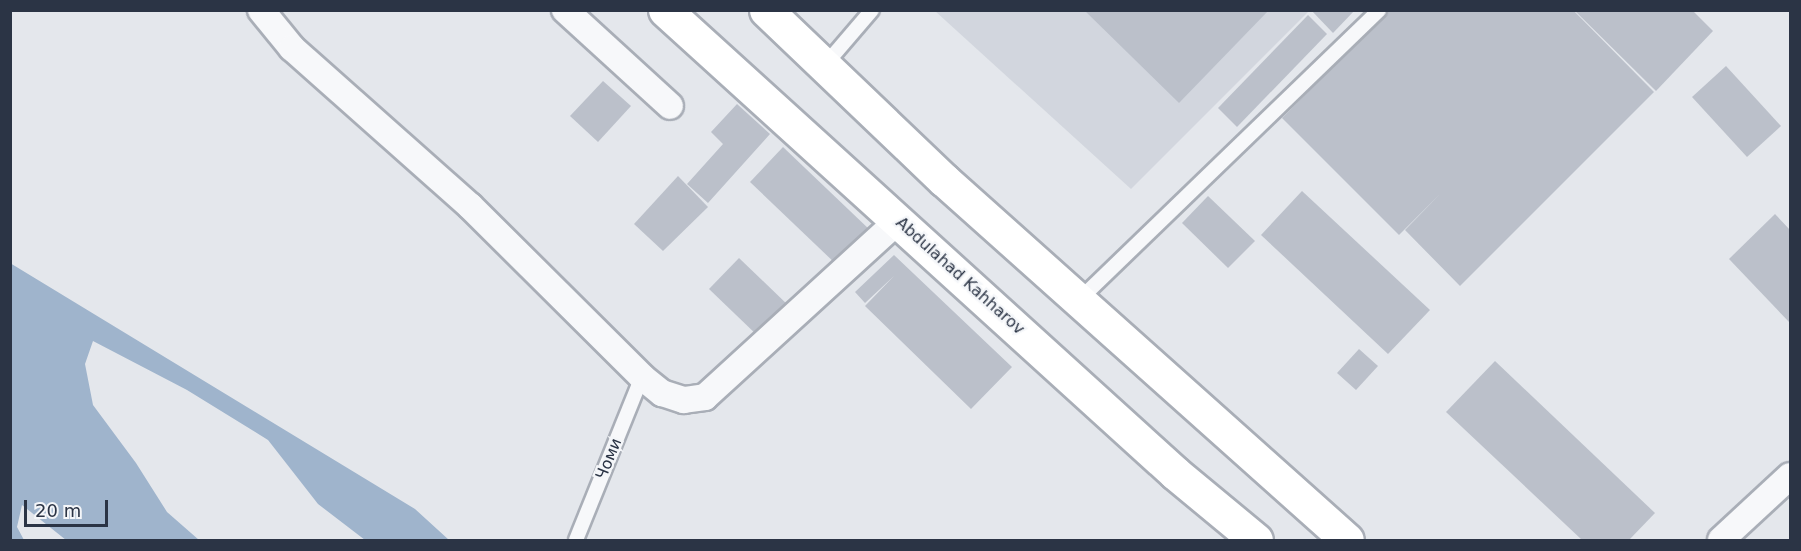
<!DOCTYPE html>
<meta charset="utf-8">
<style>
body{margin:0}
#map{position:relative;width:1801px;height:551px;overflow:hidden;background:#e4e7ec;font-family:"DejaVu Sans",sans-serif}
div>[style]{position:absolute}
.built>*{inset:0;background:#d2d6de}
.water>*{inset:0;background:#9fb4cc}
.building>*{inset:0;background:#bbc0ca}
.roads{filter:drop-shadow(2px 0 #a9aeb7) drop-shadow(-2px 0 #a9aeb7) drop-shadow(0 2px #a9aeb7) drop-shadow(0 -2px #a9aeb7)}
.lane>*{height:14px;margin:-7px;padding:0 7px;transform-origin:7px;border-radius:7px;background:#f7f8fa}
.street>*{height:26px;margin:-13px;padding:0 13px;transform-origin:13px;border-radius:13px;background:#f7f8fa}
.secondary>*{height:33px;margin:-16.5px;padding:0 16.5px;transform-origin:16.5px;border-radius:16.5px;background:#fff}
span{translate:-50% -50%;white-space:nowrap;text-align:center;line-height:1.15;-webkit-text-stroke:4.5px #f4f6f9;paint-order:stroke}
.street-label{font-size:16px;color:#2b3445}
.frame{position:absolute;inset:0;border:12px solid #2b3445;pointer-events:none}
.scale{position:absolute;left:24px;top:500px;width:84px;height:27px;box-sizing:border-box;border:3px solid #2b3445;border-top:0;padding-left:8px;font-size:18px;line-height:21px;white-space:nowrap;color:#2b3445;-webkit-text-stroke:4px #f4f6f9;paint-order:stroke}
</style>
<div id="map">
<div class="built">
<i style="clip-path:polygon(935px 11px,1309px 11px,1131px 189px)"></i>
</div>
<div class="water">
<i style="clip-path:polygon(10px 263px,415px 509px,449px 540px,365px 540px,318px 504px,268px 440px,187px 390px,93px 341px,85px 364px,93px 405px,136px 463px,167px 512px,199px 540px,66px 540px,22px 505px,17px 527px,24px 540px,11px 540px)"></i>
</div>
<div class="building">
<i style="clip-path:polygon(1084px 10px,1269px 10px,1179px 103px)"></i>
<i style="clip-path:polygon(1311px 10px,1355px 10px,1333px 33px)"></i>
<i style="clip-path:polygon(1390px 10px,1573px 10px,1654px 92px,1460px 286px,1405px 230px,1440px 194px,1399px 235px,1282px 118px)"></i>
<i style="clip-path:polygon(1574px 10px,1692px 10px,1713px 31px,1656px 91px)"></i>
<i style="clip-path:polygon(1308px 15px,1327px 34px,1237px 127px,1218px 108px)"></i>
<i style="clip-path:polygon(1726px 66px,1781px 126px,1747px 157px,1692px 97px)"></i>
<i style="clip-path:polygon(603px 81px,631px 106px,598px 142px,570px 116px)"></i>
<i style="clip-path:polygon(737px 104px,770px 134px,708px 203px,687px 184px,723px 144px,711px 132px)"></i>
<i style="clip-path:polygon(783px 147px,871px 231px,838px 266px,750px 182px)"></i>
<i style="clip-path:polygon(678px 176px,708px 207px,663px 251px,634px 224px)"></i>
<i style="clip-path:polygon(1302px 191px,1430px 310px,1388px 354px,1261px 235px)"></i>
<i style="clip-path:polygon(1208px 196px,1255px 241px,1228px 268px,1182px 223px)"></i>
<i style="clip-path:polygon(1775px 214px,1790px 230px,1790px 323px,1729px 259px)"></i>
<i style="clip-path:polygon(894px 255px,1012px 367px,971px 409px,865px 306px,894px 276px,865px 303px,855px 292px)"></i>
<i style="clip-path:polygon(739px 258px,790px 307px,760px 338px,709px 289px)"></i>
<i style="clip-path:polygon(1359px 349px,1378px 366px,1356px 390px,1337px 373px)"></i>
<i style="clip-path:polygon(1495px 361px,1655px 513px,1629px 540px,1582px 540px,1446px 412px)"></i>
</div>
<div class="roads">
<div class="lane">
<i style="left:825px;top:65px;width:72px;rotate:-49.5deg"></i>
<i style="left:1079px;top:300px;width:417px;rotate:-44deg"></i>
<i style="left:576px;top:540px;width:176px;rotate:-68deg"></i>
</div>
<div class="street">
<i style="left:261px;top:10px;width:49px;rotate:50.8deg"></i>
<i style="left:292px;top:48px;width:238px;rotate:41.6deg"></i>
<i style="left:470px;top:206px;width:243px;rotate:44.8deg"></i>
<i style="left:642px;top:377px;width:26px;rotate:39deg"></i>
<i style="left:662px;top:393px;width:23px;rotate:18deg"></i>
<i style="left:684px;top:400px;width:21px;rotate:-8deg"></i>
<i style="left:705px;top:397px;width:263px;rotate:-42.4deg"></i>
<i style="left:565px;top:10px;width:142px;rotate:42.4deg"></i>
<i style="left:1721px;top:540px;width:94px;rotate:-42.8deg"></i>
</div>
<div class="secondary">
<i style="left:665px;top:10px;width:689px;rotate:42.23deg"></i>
<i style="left:1175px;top:473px;width:105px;rotate:39.6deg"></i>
<i style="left:766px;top:10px;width:246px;rotate:43.7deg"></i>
<i style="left:944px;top:180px;width:540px;rotate:41.77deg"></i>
</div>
</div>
<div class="street-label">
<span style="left:960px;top:276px;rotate:42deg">Abdulahad Kahharov</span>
<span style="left:609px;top:459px;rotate:-68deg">Чоми</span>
</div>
<div class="frame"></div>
<div class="scale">20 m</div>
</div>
